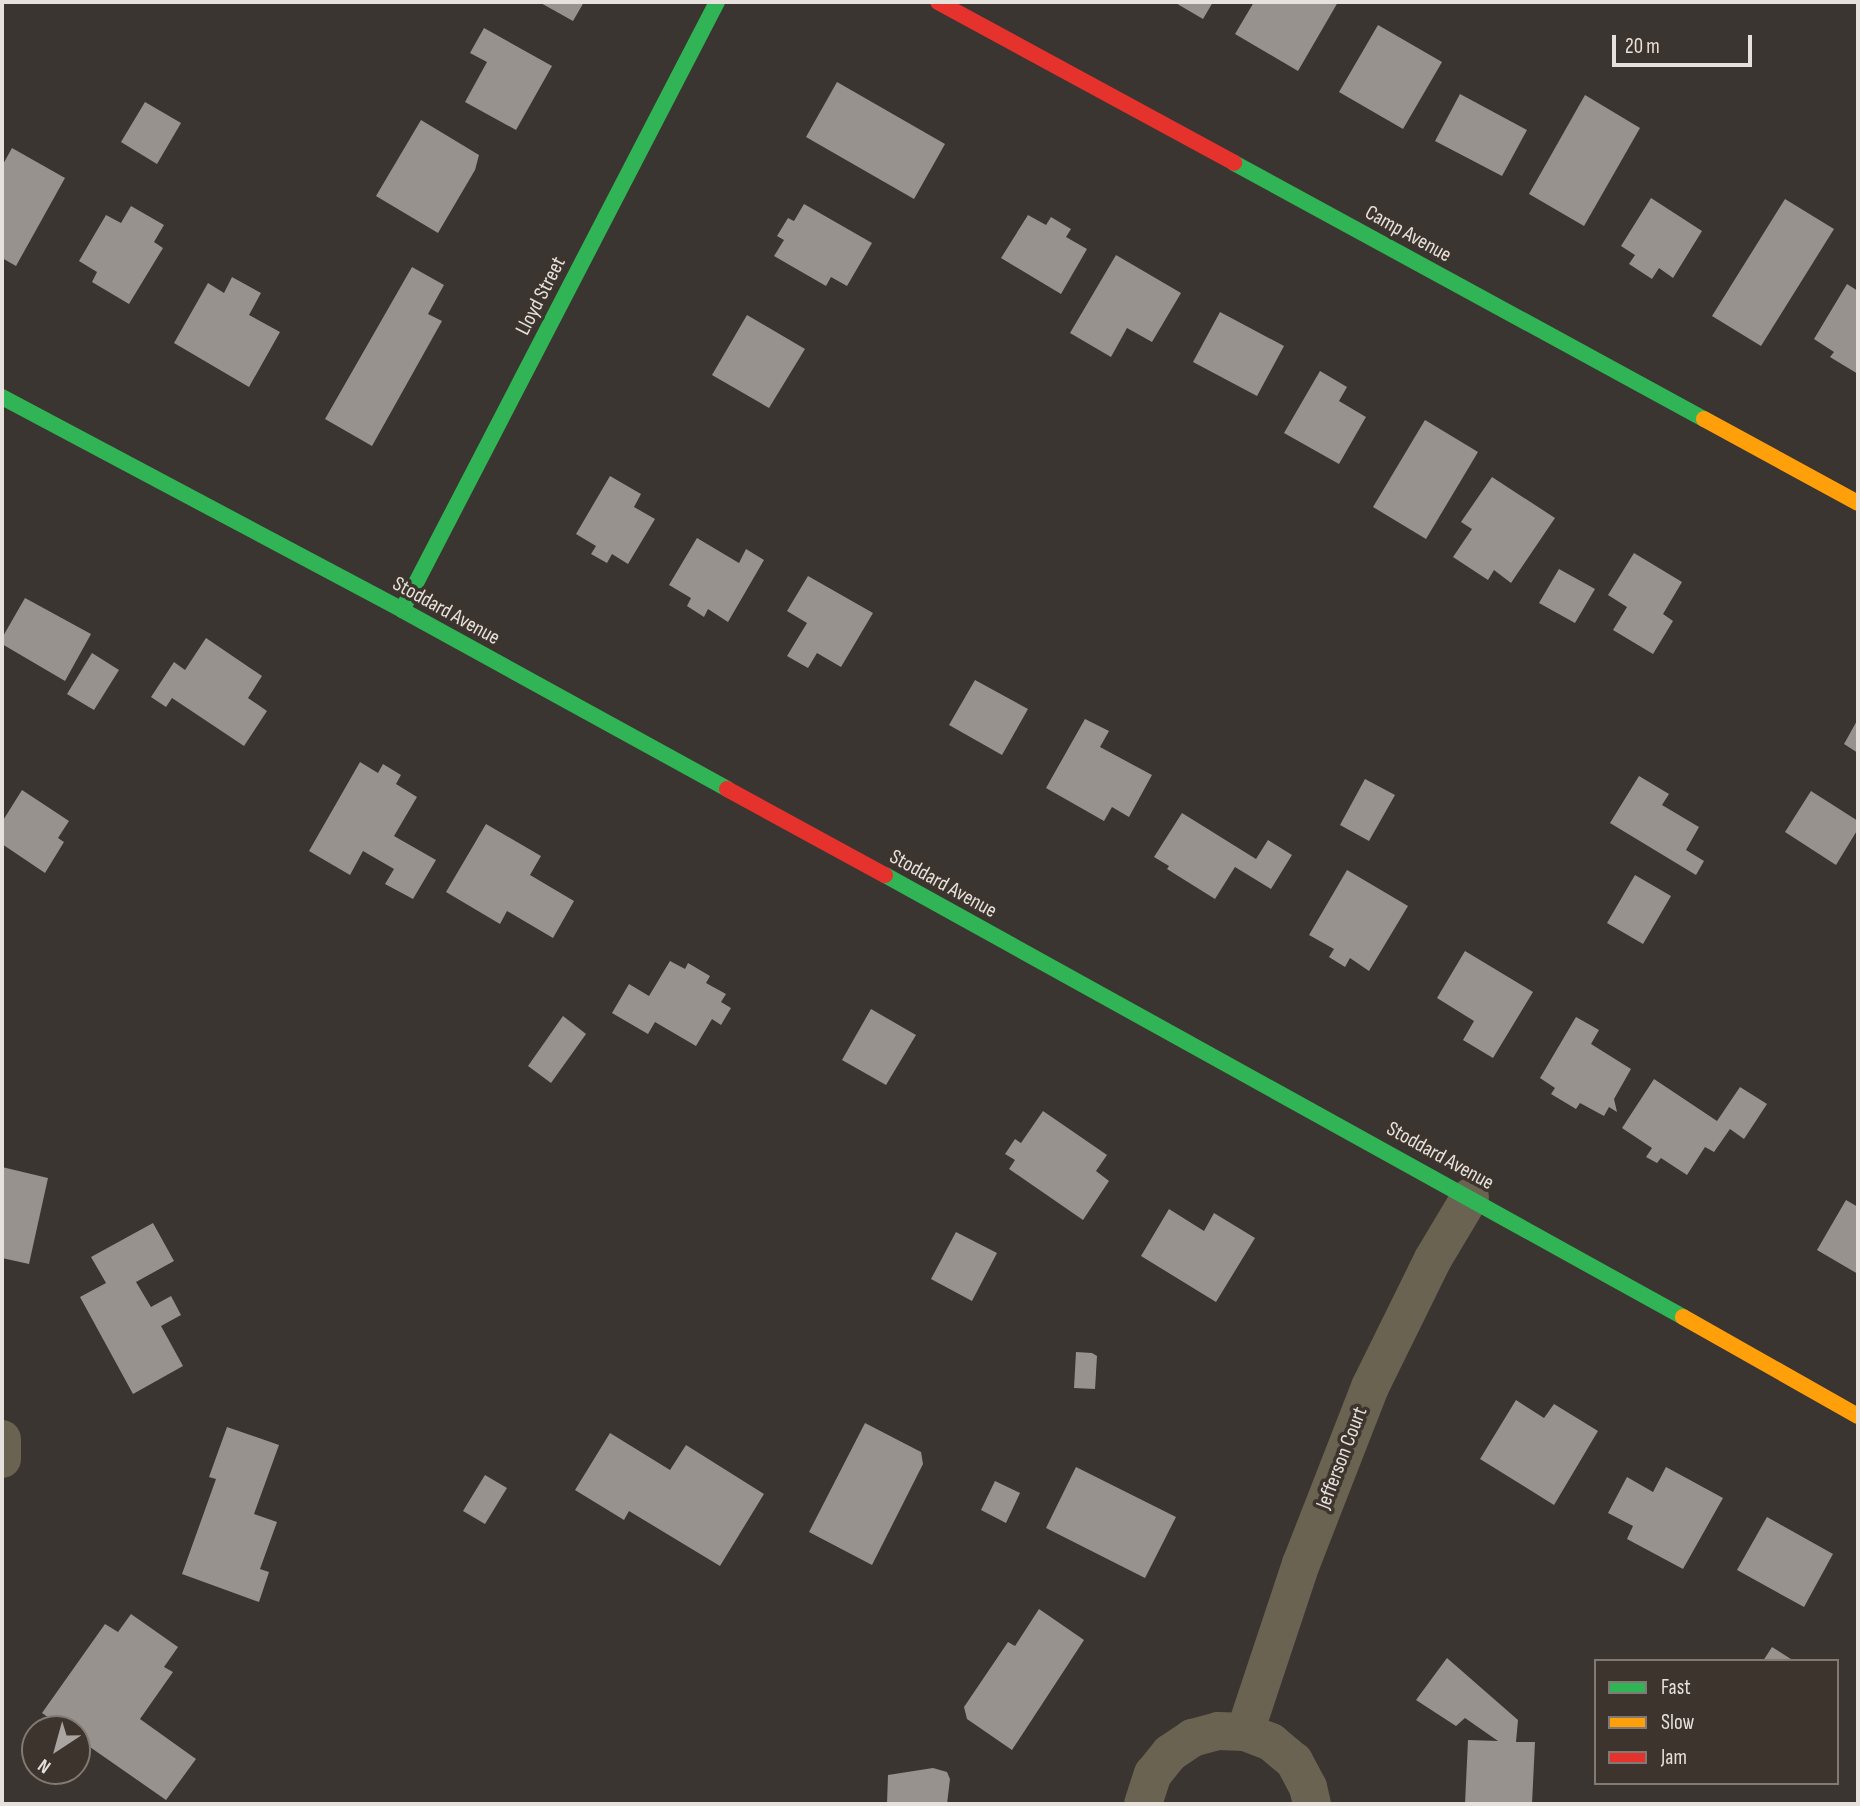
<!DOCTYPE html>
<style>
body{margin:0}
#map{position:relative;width:1860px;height:1806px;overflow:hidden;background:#3a3530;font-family:"Sofia Sans Condensed",sans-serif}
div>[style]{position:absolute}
.building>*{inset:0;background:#98928f}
.street>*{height:38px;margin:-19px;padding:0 19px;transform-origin:19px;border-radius:19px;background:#6a6352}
.fast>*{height:16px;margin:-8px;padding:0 8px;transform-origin:8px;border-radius:8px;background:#30b455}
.slow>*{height:16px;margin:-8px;padding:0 8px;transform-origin:8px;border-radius:8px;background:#ff9f0a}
.jam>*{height:16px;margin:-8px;padding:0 8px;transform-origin:8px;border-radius:8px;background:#e5322d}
span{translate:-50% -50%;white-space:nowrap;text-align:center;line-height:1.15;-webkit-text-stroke:7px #3d342d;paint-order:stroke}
.street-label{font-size:21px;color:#e6e1dc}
.frame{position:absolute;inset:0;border:4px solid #e6e1dc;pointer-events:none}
.legend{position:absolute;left:1594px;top:1659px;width:245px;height:126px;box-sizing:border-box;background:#3d342d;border:2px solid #817973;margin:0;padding:9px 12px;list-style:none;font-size:21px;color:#e6e1dc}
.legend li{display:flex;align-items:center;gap:14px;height:35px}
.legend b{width:35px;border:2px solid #817973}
.north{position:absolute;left:21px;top:1715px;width:70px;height:70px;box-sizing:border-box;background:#3d342d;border:2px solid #817973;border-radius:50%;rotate:216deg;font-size:19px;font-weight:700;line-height:28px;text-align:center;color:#e6e1dc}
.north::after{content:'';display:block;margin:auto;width:24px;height:32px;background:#aaa5a0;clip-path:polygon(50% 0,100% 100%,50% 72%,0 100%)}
.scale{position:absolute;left:1612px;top:35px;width:140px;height:32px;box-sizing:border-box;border:4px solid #e6e1dc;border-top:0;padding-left:9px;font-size:21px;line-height:24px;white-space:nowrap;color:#e6e1dc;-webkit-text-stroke:5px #3d342d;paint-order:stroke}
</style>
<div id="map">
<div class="building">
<i style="clip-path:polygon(539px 2px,584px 2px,573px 21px)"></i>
<i style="clip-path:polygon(1174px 2px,1213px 2px,1203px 19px)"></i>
<i style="clip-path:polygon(1254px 2px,1338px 2px,1298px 71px,1235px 34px)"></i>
<i style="clip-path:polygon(1378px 25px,1442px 62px,1403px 129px,1339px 92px)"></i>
<i style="clip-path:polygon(484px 28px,552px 66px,516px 130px,465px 102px,487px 62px,470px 53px)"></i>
<i style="clip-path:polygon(837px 82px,945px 144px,914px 199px,806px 137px)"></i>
<i style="clip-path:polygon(1460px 94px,1527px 130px,1502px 176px,1435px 141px)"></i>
<i style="clip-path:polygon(1585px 95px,1640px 128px,1584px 226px,1529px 194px)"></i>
<i style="clip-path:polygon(145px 102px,181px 123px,157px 164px,121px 142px)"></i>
<i style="clip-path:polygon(421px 120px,479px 155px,475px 170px,438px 233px,376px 196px)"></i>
<i style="clip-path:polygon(12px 148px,65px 178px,16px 266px,2px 258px,2px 166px)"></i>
<i style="clip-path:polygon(1651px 198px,1702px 231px,1673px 278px,1659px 268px,1652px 279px,1629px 264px,1635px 255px,1621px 246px)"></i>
<i style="clip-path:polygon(1785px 199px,1834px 229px,1761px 346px,1712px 316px)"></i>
<i style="clip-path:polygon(804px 204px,872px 243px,847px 286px,831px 277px,826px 286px,774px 256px,784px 240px,777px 236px,788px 218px,794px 221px)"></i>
<i style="clip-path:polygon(131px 206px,164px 225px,154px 242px,163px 248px,129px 304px,92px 282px,97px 272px,79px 261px,106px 215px,121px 223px)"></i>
<i style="clip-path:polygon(1028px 215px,1046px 225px,1051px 217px,1071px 229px,1066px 237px,1087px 249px,1061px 294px,1001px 258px)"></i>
<i style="clip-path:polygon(1116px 255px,1181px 293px,1152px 342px,1127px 328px,1111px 357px,1070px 333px)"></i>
<i style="clip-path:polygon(412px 267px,444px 285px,428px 314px,442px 321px,372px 446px,325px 419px)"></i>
<i style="clip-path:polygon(232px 277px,261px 293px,249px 315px,280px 332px,249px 387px,174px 343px,208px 283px,224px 293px)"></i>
<i style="clip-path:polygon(1847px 284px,1858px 291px,1858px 374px,1830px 357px,1834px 352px,1814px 339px)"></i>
<i style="clip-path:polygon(1220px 312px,1284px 346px,1257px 396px,1193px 362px)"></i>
<i style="clip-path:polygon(747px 315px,805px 349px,769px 408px,712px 375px)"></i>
<i style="clip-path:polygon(1320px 371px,1347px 387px,1339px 401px,1366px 417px,1339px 464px,1284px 433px)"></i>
<i style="clip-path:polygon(1425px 420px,1478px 452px,1426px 539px,1373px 507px)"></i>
<i style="clip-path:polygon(610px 476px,641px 494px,634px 507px,655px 519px,628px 564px,612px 554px,607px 563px,591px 554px,596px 546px,576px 534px)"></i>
<i style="clip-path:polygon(1492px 477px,1555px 518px,1511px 583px,1494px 570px,1488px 580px,1453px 557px,1472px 529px,1461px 522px)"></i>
<i style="clip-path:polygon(697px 538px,739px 563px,746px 549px,764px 560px,728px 622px,708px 609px,704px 617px,687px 606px,691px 598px,669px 585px)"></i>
<i style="clip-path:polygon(1634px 553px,1682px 582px,1663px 614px,1673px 621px,1653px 654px,1613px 630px,1627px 607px,1608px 595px)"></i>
<i style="clip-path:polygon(1559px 569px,1595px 589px,1575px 623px,1539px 603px)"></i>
<i style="clip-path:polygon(808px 576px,873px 613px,841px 667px,817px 653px,808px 668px,787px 656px,807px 623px,787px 611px)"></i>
<i style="clip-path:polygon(25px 598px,91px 634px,65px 681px,2px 644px,2px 638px)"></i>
<i style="clip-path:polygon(206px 638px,262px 676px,248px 698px,267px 711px,244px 746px,172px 698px,166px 707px,151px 697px,174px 662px,185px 670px)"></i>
<i style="clip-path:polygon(92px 653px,119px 670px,94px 710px,67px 694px)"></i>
<i style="clip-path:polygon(975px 680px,1028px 709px,1002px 755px,949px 725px)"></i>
<i style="clip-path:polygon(1085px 719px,1109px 731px,1100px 747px,1152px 775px,1129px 817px,1112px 807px,1104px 821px,1046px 788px)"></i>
<i style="clip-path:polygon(1858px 719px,1858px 753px,1844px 744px)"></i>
<i style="clip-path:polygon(360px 762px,378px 773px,383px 764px,401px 775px,396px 784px,417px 797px,394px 836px,436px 860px,413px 899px,385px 884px,394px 869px,363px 851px,350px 875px,309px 851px)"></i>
<i style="clip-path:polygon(1639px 776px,1669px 794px,1662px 805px,1699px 827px,1686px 850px,1704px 861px,1696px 875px,1610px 823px)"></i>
<i style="clip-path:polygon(1365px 779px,1395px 795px,1369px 841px,1340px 825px)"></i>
<i style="clip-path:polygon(22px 790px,69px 821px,58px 838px,64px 842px,45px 873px,2px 844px,2px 822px)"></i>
<i style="clip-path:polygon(1811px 791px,1858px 821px,1858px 829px,1836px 865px,1785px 832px)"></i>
<i style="clip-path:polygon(1182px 813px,1256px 859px,1268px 840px,1292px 855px,1271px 889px,1235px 867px,1215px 899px,1167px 869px,1169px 866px,1154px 857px)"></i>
<i style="clip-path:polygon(486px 824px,541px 856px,530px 875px,574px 901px,553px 938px,507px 911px,500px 924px,446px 892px)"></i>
<i style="clip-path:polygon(1347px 870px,1408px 906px,1369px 971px,1350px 958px,1345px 967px,1329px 957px,1334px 949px,1309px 935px)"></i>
<i style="clip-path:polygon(1635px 875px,1671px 896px,1643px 944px,1607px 923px)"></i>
<i style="clip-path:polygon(1465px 951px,1533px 992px,1493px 1058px,1463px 1040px,1474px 1021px,1437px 998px)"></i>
<i style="clip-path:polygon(670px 961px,685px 969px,688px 963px,710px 976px,706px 983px,726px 994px,721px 1002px,731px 1008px,721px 1025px,712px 1019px,696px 1046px,655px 1022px,648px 1034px,612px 1013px,629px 984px,649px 996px)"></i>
<i style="clip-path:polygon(871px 1009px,916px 1035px,886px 1085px,842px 1060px)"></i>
<i style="clip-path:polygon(563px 1016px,586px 1034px,551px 1083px,528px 1066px)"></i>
<i style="clip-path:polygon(1576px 1017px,1599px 1030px,1591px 1044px,1631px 1069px,1614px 1099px,1617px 1112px,1609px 1107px,1604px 1116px,1580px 1103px,1576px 1109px,1551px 1094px,1555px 1088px,1540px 1078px)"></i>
<i style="clip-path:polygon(1654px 1079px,1717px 1121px,1740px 1087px,1767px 1104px,1744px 1139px,1730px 1129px,1714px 1152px,1705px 1147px,1687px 1175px,1661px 1158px,1657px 1163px,1646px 1157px,1652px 1148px,1622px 1128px)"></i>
<i style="clip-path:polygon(1043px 1111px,1107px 1155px,1096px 1171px,1109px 1181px,1083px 1220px,1009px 1169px,1015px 1160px,1005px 1154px,1015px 1139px,1021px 1143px)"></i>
<i style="clip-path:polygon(2px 1167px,48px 1178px,29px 1264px,2px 1258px)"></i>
<i style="clip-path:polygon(1846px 1200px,1858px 1207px,1858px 1274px,1817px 1250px)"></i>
<i style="clip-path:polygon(1169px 1209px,1204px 1231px,1214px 1213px,1255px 1238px,1216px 1302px,1141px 1256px)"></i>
<i style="clip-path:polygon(153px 1223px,174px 1261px,136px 1282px,151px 1307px,171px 1296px,181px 1315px,161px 1326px,183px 1366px,133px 1394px,80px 1297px,106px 1283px,91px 1257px)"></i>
<i style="clip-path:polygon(956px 1232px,997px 1253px,972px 1301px,931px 1279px)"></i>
<i style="clip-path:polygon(1076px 1352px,1092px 1353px,1097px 1356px,1095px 1389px,1074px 1388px)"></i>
<i style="clip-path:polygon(1516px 1400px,1544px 1418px,1554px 1404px,1598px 1431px,1554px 1505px,1480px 1459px)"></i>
<i style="clip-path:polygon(865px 1423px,921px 1452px,923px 1464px,872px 1565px,809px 1532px)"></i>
<i style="clip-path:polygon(227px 1427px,279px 1445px,254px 1514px,277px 1522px,260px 1569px,269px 1572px,259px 1602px,182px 1574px,216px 1479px,209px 1477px)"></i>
<i style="clip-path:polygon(610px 1433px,670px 1470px,686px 1445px,764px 1494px,720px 1566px,629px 1511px,624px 1520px,575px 1490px)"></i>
<i style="clip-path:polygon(1076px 1467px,1176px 1517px,1145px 1578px,1046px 1528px)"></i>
<i style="clip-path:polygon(1666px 1467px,1723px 1498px,1683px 1569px,1627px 1539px,1633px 1526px,1608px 1513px,1627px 1477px,1653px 1492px)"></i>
<i style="clip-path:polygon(485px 1475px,507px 1488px,485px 1524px,463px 1511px)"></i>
<i style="clip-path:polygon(995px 1481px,1020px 1493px,1006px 1523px,981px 1510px)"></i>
<i style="clip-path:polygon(1767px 1517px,1833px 1554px,1804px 1607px,1737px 1570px)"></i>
<i style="clip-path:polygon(1039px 1609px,1084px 1640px,1012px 1750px,967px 1719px,964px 1707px,1008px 1642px,1015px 1646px)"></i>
<i style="clip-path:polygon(131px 1614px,178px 1647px,164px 1667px,173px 1672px,140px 1719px,196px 1759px,166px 1800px,77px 1738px,77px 1729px,65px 1729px,42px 1713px,105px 1624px,118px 1632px)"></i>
<i style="clip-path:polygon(1772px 1647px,1794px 1661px,1763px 1661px)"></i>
<i style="clip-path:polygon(1447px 1658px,1518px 1720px,1516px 1742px,1535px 1742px,1532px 1804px,1465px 1804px,1468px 1740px,1498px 1741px,1465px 1718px,1456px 1726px,1416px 1700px)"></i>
<i style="clip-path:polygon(933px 1768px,947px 1772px,950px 1779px,947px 1804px,887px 1804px,888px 1775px)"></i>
</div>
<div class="street">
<i style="left:2px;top:1439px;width:20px;rotate:90deg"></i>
<i style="left:1245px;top:1732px;width:177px;rotate:-71.6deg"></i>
<i style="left:1301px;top:1564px;width:190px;rotate:-68.7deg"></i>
<i style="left:1370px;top:1387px;width:143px;rotate:-63.8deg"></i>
<i style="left:1433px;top:1259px;width:72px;rotate:-59.2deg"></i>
<i style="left:1143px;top:1804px;width:32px;rotate:-72deg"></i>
<i style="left:1153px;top:1774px;width:27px;rotate:-51deg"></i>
<i style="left:1170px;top:1753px;width:27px;rotate:-34deg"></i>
<i style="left:1192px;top:1738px;width:27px;rotate:-15deg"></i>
<i style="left:1218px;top:1731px;width:27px;rotate:2deg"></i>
<i style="left:1245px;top:1732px;width:28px;rotate:21deg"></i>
<i style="left:1271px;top:1742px;width:30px;rotate:40deg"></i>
<i style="left:1294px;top:1761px;width:30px;rotate:62deg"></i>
<i style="left:1308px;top:1787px;width:17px;rotate:77deg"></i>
</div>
<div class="fast">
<i style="left:1234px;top:163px;width:535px;rotate:28.58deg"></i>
<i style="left:2px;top:397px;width:453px;rotate:28deg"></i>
<i style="left:402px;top:610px;width:371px;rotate:28.8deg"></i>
<i style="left:402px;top:610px;width:685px;rotate:-62.61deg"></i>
<i style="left:885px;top:875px;width:912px;rotate:28.98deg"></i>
</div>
<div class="slow">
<i style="left:1704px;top:419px;width:175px;rotate:28.6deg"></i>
<i style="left:1683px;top:1317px;width:201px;rotate:29.5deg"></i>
</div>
<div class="jam">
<i style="left:938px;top:2px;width:337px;rotate:28.5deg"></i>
<i style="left:727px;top:789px;width:180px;rotate:28.6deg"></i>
</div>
<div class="street-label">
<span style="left:1408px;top:234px;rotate:29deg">Camp Avenue</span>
<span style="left:541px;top:296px;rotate:-63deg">Lloyd Street</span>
<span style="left:446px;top:611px;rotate:29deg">Stoddard Avenue</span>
<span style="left:943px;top:884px;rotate:29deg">Stoddard Avenue</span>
<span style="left:1440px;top:1156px;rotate:29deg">Stoddard Avenue</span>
<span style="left:1342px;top:1458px;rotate:-69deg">Jefferson Court</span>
</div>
<div class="frame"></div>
<ul class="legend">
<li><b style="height:9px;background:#30b455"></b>Fast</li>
<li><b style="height:9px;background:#ff9f0a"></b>Slow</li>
<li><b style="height:9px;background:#e5322d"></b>Jam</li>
</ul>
<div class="north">N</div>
<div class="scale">20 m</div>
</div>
